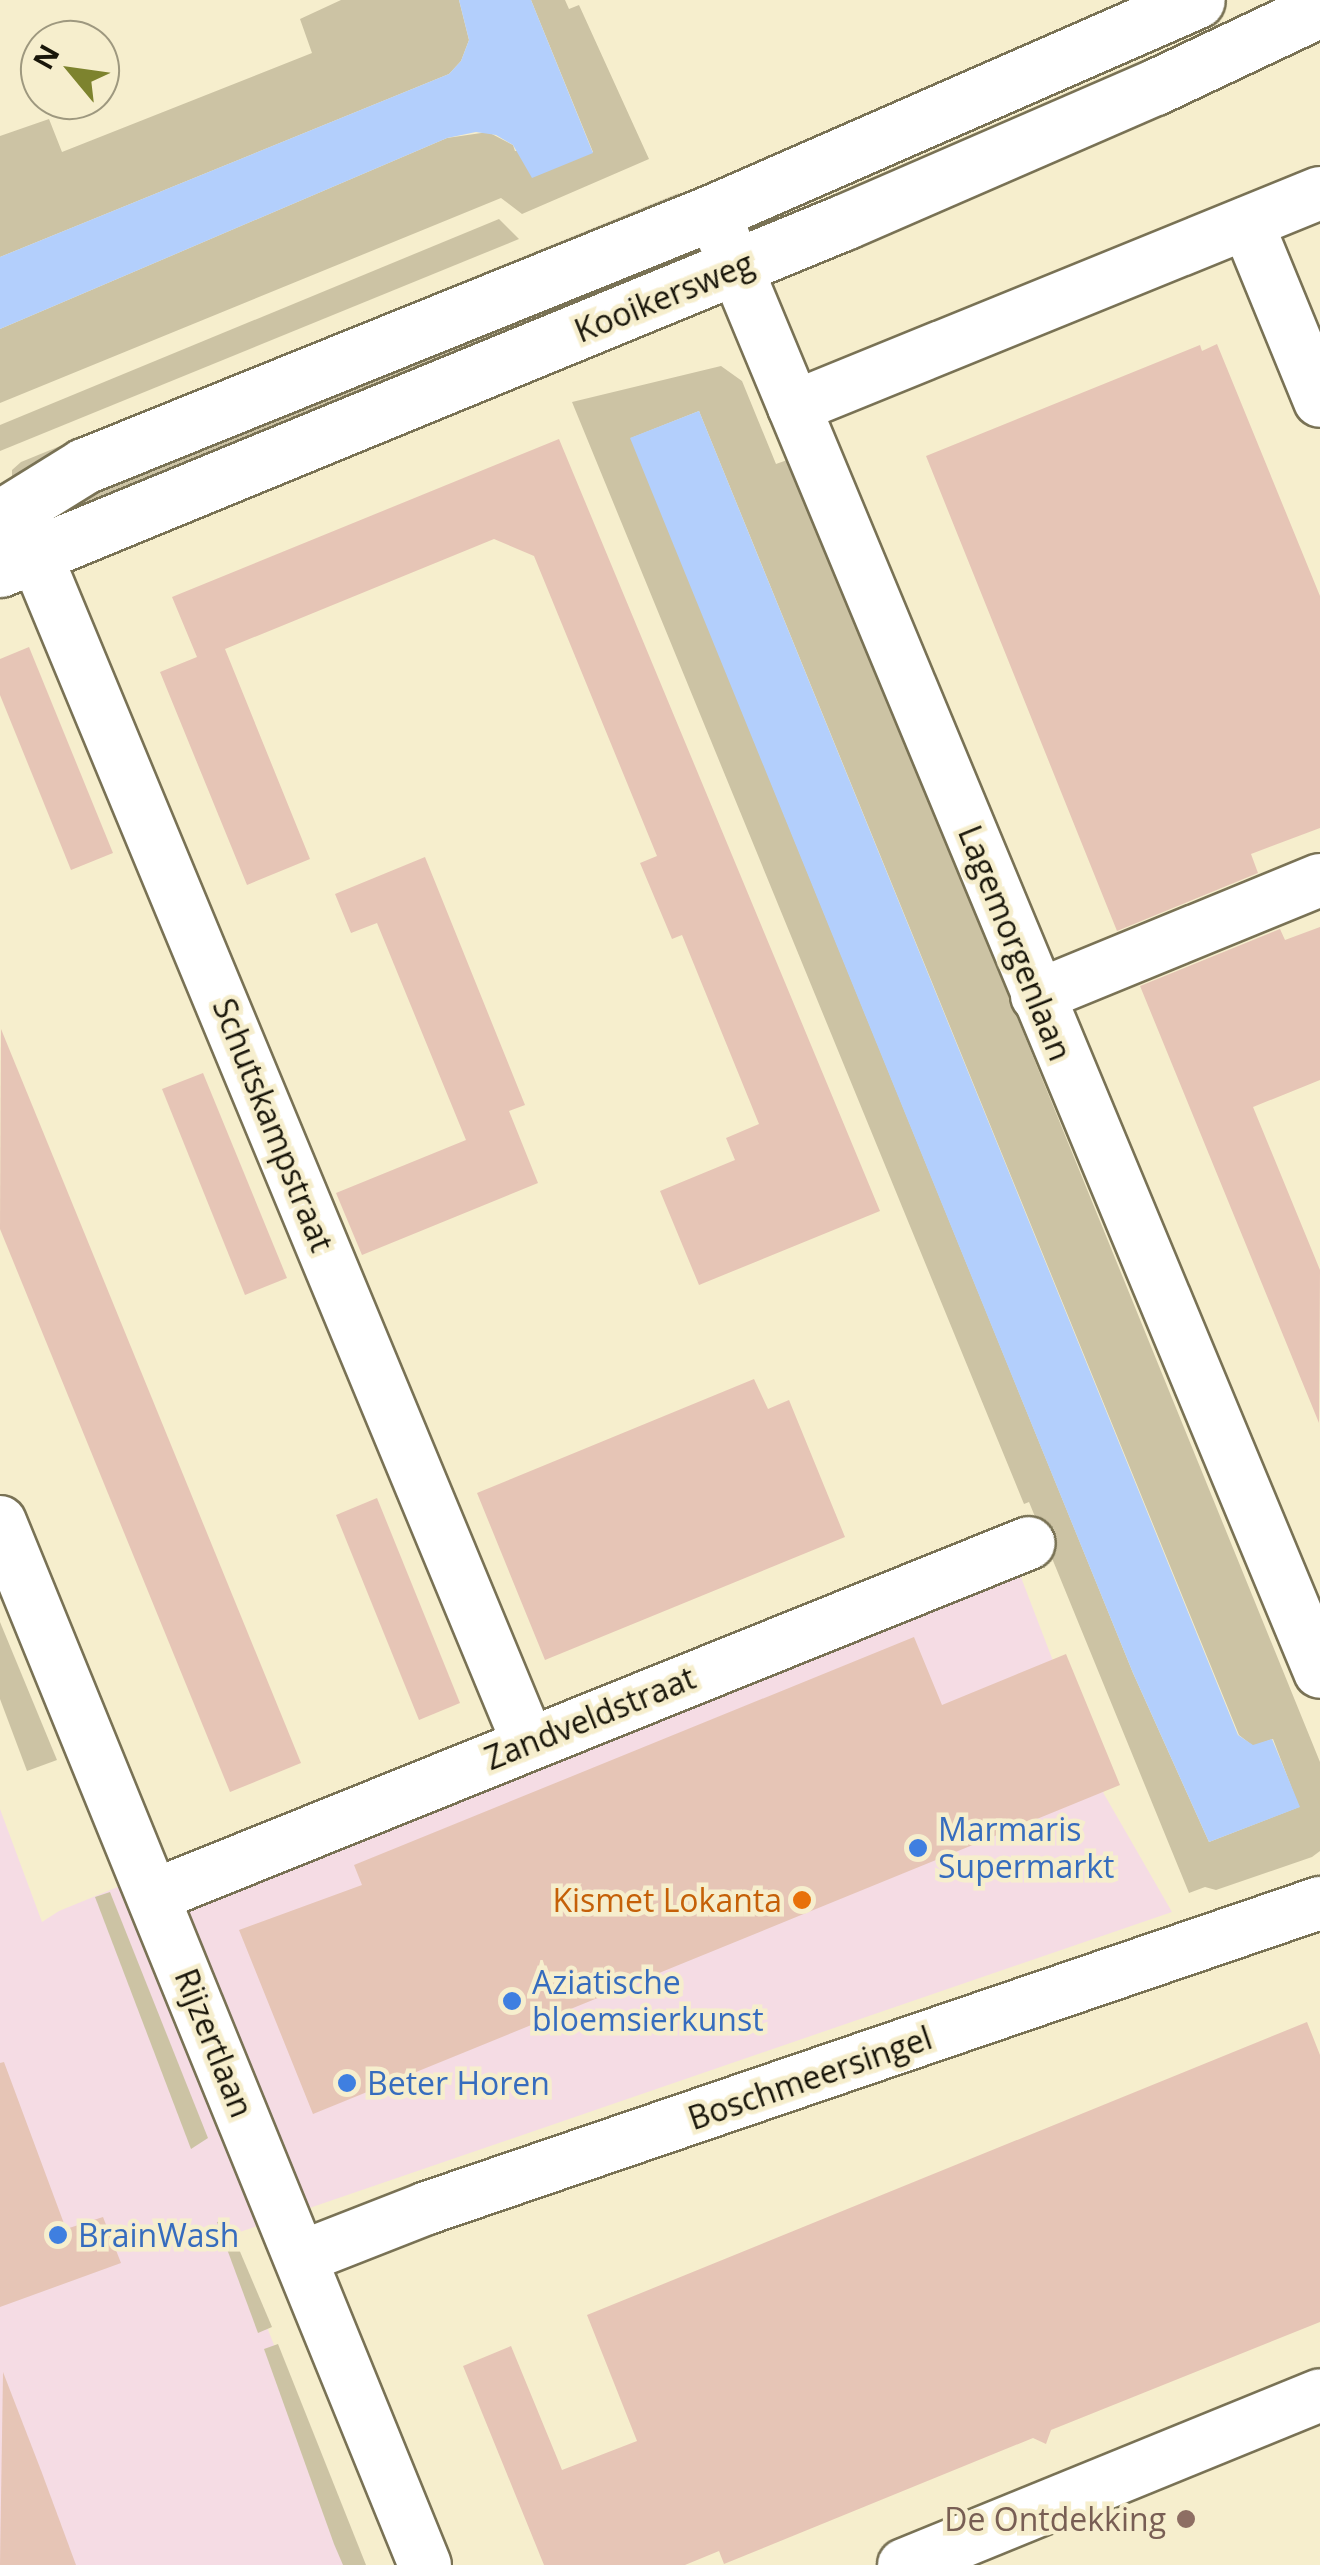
<!DOCTYPE html>
<style>
body{margin:0}
#map{position:relative;width:1320px;height:2565px;overflow:hidden;background:#f6eecd;font-family:"Open Sans",sans-serif}
div>[style]{position:absolute}
.commercial>*{inset:0;background:#f5dce4}
.green>*{inset:0;background:#ccc3a4}
.water>*{inset:0;background:#b3cffc}
.building>*{inset:0;background:#e6c5b6}
.roads{filter:drop-shadow(2px 0 #797255) drop-shadow(-2px 0 #797255) drop-shadow(0 2px #797255) drop-shadow(0 -2px #797255)}
.street>*{height:52px;margin:-26px;padding:0 26px;transform-origin:26px;border-radius:26px;background:#fff}
.secondary>*{height:55px;margin:-27.5px;padding:0 27.5px;transform-origin:27.5px;border-radius:27.5px;background:#fff}
.dots>*{width:28px;height:28px;translate:-50% -50%;box-sizing:border-box;border:5px solid #f6eecd;border-radius:50%}
span{translate:-50% -50%;white-space:nowrap;text-align:center;line-height:1.15;-webkit-text-stroke:9px #f6eecd;paint-order:stroke}
.street-label{font-size:32px;color:#19160a}
.shop-label{font-size:32px;color:#366cbe}
.left{translate:0 -50%;text-align:left}
.food-label{font-size:32px;color:#c56008}
.right{translate:-100% -50%;text-align:right}
.education-label{font-size:32px;color:#785e54}
.north{position:absolute;left:20px;top:20px;width:100px;height:100px;box-sizing:border-box;background:#f6eecd;border:2px solid #9e987f;border-radius:50%;rotate:299deg;font-size:28px;font-weight:700;line-height:40px;text-align:center;color:#19160a}
.north::after{content:'';display:block;margin:auto;width:35px;height:45px;background:#7d832e;clip-path:polygon(50% 0,100% 100%,50% 72%,0 100%)}
</style>
<div id="map">
<div class="commercial">
<i style="clip-path:polygon(1001px 1525px,1104px 1794px,1172px 1912px,231px 2235px,360px 2565px,0 2565px,0 1809px,42px 1922px,59px 1911px)"></i>
</div>
<div class="green">
<i style="clip-path:polygon(341px 0,459px 0,469px 40px,461px 61px,449px 74px,0 257px,0 136px,49px 119px,62px 152px,312px 53px,300px 19px)"></i>
<i style="clip-path:polygon(531px 0,565px 0,569px 9px,579px 5px,649px 159px,522px 214px,501px 198px,0 403px,0 329px,447px 138px,488px 132px,513px 145px,515px 151px,593px 152px)"></i>
<i style="clip-path:polygon(679px 193px,669px 213px,12px 482px,12px 470px,21px 462px)"></i>
<i style="clip-path:polygon(499px 219px,519px 239px,0 451px,0 425px)"></i>
<i style="clip-path:polygon(689px 248px,698px 267px,51px 524px,55px 502px)"></i>
<i style="clip-path:polygon(evenodd,721px 366px,742px 381px,776px 464px,790px 459px,1320px 1762px,1320px 1851px,1312px 1857px,1216px 1890px,1205px 1887px,1189px 1893px,1029px 1502px,1024px 1504px,572px 402px,721px 366px,699px 411px,1239px 1735px,1253px 1746px,1273px 1739px,1299px 1807px,1209px 1842px,1133px 1673px,631px 438px,699px 411px)"></i>
<i style="clip-path:polygon(0 1622px,57px 1760px,27px 1771px,0 1699px)"></i>
<i style="clip-path:polygon(110px 1892px,208px 2138px,191px 2149px,95px 1897px)"></i>
<i style="clip-path:polygon(227px 2221px,272px 2327px,258px 2333px,217px 2222px)"></i>
<i style="clip-path:polygon(278px 2344px,366px 2565px,343px 2565px,334px 2544px,264px 2349px)"></i>
</div>
<div class="water">
<i style="clip-path:polygon(459px 0,531px 0,593px 153px,532px 178px,513px 145px,496px 135px,476px 132px,447px 138px,0 329px,0 257px,449px 74px,461px 61px,469px 40px)"></i>
<i style="clip-path:polygon(699px 411px,1238px 1735px,1253px 1745px,1272px 1739px,1300px 1807px,1209px 1842px,1133px 1673px,630px 438px)"></i>
</div>
<div class="building">
<i style="clip-path:polygon(1217px 344px,1320px 596px,1320px 828px,1251px 854px,1258px 873px,1117px 931px,926px 456px,1200px 345px,1202px 351px)"></i>
<i style="clip-path:polygon(559px 439px,880px 1211px,699px 1285px,660px 1191px,735px 1160px,726px 1138px,759px 1124px,682px 935px,672px 939px,640px 863px,657px 856px,534px 556px,494px 539px,225px 649px,310px 859px,247px 885px,160px 672px,197px 657px,172px 597px)"></i>
<i style="clip-path:polygon(29px 647px,113px 853px,71px 870px,0 695px,0 659px)"></i>
<i style="clip-path:polygon(425px 857px,525px 1105px,509px 1111px,538px 1183px,362px 1255px,336px 1193px,466px 1140px,377px 923px,351px 933px,335px 894px)"></i>
<i style="clip-path:polygon(1320px 927px,1320px 1080px,1253px 1107px,1320px 1270px,1319px 1423px,1140px 986px,1280px 929px,1285px 940px)"></i>
<i style="clip-path:polygon(1px 1029px,301px 1763px,230px 1792px,0 1229px)"></i>
<i style="clip-path:polygon(203px 1073px,287px 1278px,245px 1295px,162px 1089px)"></i>
<i style="clip-path:polygon(754px 1379px,768px 1409px,789px 1400px,845px 1537px,545px 1660px,477px 1493px)"></i>
<i style="clip-path:polygon(377px 1498px,460px 1703px,419px 1720px,336px 1515px)"></i>
<i style="clip-path:polygon(914px 1637px,942px 1705px,1066px 1654px,1120px 1785px,313px 2114px,239px 1930px,362px 1885px,354px 1865px)"></i>
<i style="clip-path:polygon(1307px 2022px,1320px 2055px,1320px 2322px,1051px 2430px,1046px 2444px,1033px 2438px,724px 2564px,719px 2551px,685px 2565px,544px 2565px,463px 2366px,511px 2346px,562px 2470px,637px 2441px,587px 2315px)"></i>
<i style="clip-path:polygon(4px 2062px,66px 2229px,103px 2217px,121px 2263px,0 2307px,0 2063px)"></i>
<i style="clip-path:polygon(3px 2372px,42px 2473px,76px 2565px,0 2565px)"></i>
</div>
<div class="roads">
<div class="street">
<i style="left:713px;top:212px;width:1581px;rotate:67.42deg"></i>
<i style="left:1247px;top:223px;width:192px;rotate:67.7deg"></i>
<i style="left:794px;top:407px;width:568px;rotate:-22.14deg"></i>
<i style="left:19px;top:515px;width:1328px;rotate:67.47deg"></i>
<i style="left:1037px;top:996px;width:306px;rotate:-22.3deg"></i>
<i style="left:0;top:1522px;width:1126px;rotate:67.83deg"></i>
<i style="left:153px;top:1896px;width:944px;rotate:-21.95deg"></i>
<i style="left:302px;top:2257px;width:134px;rotate:-21.4deg"></i>
<i style="left:427px;top:2208px;width:944px;rotate:-18.86deg"></i>
<i style="left:904px;top:2565px;width:449px;rotate:-22.2deg"></i>
</div>
<div class="secondary">
<i style="left:0;top:518px;width:99px;rotate:-31.8deg"></i>
<i style="left:84px;top:466px;width:678px;rotate:-21.99deg"></i>
<i style="left:713px;top:212px;width:528px;rotate:-23.65deg"></i>
<i style="left:0;top:569px;width:913px;rotate:-22.35deg"></i>
<i style="left:844px;top:222px;width:339px;rotate:-23.5deg"></i>
<i style="left:1155px;top:87px;width:183px;rotate:-25.3deg"></i>
</div>
</div>
<div class="dots">
<i style="left:918px;top:1848px;background:#3f7fe0"></i>
<i style="left:802px;top:1900px;background:#e8710a"></i>
<i style="left:512px;top:2001px;background:#3f7fe0"></i>
<i style="left:347px;top:2083px;background:#3f7fe0"></i>
<i style="left:58px;top:2235px;background:#3f7fe0"></i>
<i style="left:1186px;top:2519px;background:#8d6e63"></i>
</div>
<div class="street-label">
<span style="left:664px;top:297px;rotate:-22deg">Kooikersweg</span>
<span style="left:1015px;top:943px;rotate:68deg">Lagemorgenlaan</span>
<span style="left:273px;top:1125px;rotate:68deg">Schutskampstraat</span>
<span style="left:590px;top:1718px;rotate:-22deg">Zandveldstraat</span>
<span style="left:214px;top:2043px;rotate:68deg">Rijzertlaan</span>
<span style="left:810px;top:2078px;rotate:-19deg">Boschmeersingel</span>
</div>
<div class="shop-label">
<span class="left" style="left:938px;top:1848px">Marmaris<br>Supermarkt</span>
<span class="left" style="left:532px;top:2001px">Aziatische<br>bloemsierkunst</span>
<span class="left" style="left:367px;top:2083px">Beter Horen</span>
<span class="left" style="left:78px;top:2235px">BrainWash</span>
</div>
<div class="food-label">
<span class="right" style="left:782px;top:1900px">Kismet Lokanta</span>
</div>
<div class="education-label">
<span class="right" style="left:1166px;top:2519px">De Ontdekking</span>
</div>
<div class="north">N</div>
</div>
